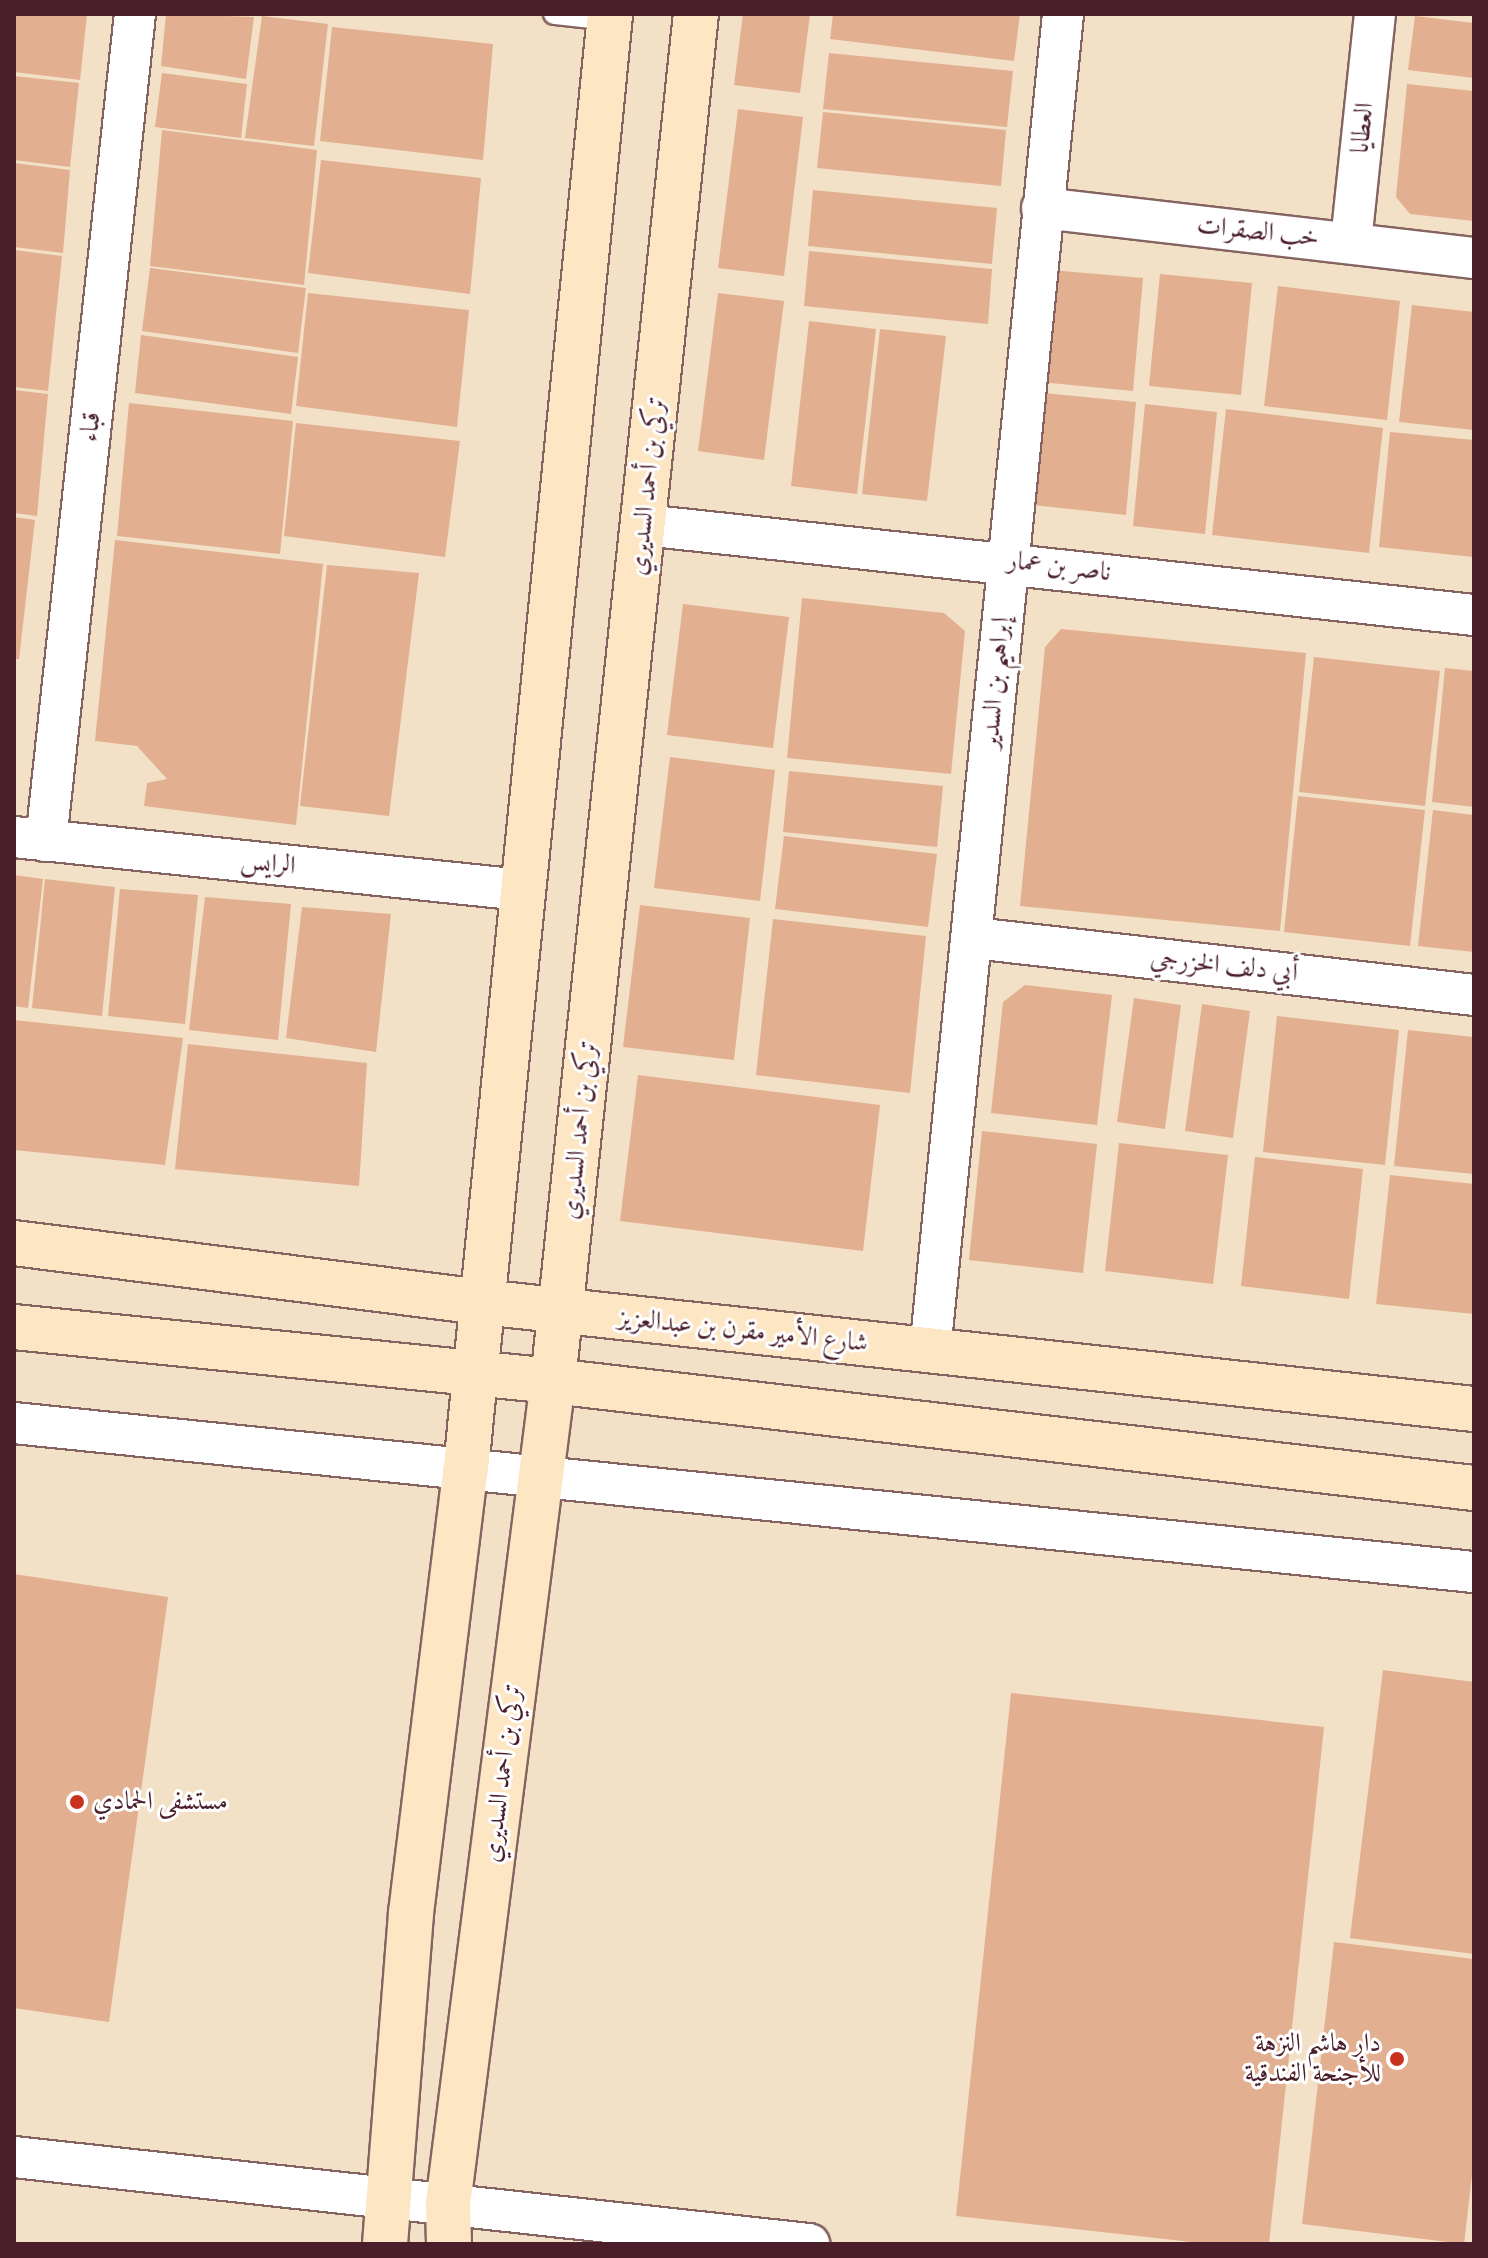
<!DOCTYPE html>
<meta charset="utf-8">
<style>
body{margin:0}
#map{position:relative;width:1488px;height:2258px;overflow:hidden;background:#f2e1c6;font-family:"IM FELL Double Pica",Amiri,serif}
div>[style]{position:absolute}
.building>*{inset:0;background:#e2af91}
.roads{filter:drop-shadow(2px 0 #856361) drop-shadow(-2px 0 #856361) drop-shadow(0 2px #856361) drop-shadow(0 -2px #856361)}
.lane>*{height:20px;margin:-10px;padding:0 10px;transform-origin:10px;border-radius:10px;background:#fff}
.street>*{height:40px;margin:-20px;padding:0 20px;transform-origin:20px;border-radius:20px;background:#fff}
.secondary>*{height:44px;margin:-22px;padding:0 22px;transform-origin:22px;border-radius:22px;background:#fce6c4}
.dots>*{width:22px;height:22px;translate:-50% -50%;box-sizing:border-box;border:4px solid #fff;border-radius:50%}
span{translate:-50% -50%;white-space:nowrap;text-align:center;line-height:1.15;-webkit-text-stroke:6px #fff;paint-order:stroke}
.street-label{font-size:26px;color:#4a1f2b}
.poi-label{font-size:26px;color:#4a1f2b}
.left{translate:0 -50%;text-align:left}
.right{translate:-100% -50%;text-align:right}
.frame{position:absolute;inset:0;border:16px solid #4a1f2b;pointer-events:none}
</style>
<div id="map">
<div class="building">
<i style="clip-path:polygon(14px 14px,87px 14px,80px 80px,14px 72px)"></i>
<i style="clip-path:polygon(166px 14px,254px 17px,246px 79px,161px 66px)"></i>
<i style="clip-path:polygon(743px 14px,810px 14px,800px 93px,734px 85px)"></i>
<i style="clip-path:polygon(833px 14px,1020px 14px,1014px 61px,830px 39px)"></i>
<i style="clip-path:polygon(262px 16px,328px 24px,314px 146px,245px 138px)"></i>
<i style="clip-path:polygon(1415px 16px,1474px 23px,1474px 78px,1408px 70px)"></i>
<i style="clip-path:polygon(332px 27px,493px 44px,483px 160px,320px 141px)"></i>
<i style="clip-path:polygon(829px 53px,1013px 71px,1007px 127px,823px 109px)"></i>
<i style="clip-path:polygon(162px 73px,247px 84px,241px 138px,155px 127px)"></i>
<i style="clip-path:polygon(14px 76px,79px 83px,70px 167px,14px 160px)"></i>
<i style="clip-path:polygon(1407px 84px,1474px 91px,1474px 221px,1410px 214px,1396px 197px)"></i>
<i style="clip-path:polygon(738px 109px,803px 117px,784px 276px,718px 268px)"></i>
<i style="clip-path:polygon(823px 112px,1006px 130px,1001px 186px,817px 168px)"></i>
<i style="clip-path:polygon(162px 130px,317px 150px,304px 285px,150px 266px)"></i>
<i style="clip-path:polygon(321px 160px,481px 178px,470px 294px,308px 273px)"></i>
<i style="clip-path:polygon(14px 163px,70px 170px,63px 253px,14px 247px)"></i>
<i style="clip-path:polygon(813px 190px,997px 208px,992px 264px,808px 246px)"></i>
<i style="clip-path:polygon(14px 250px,62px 256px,48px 391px,14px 387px)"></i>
<i style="clip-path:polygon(809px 251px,992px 269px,988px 324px,804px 306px)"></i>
<i style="clip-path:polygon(150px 268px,306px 288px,298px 353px,142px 331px)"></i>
<i style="clip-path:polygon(1051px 270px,1143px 278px,1133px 391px,1040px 382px)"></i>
<i style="clip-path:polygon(1160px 274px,1252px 283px,1241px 395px,1149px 386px)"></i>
<i style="clip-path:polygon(1278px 286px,1400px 301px,1387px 420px,1264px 406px)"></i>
<i style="clip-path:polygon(308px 293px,469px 310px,457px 427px,296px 406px)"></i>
<i style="clip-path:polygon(718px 293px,784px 301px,764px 460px,698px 451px)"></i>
<i style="clip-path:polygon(1412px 305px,1474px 312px,1474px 430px,1399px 422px)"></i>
<i style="clip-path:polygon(809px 321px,876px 329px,857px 494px,791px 486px)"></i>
<i style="clip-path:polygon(880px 329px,946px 336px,927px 501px,862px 494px)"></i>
<i style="clip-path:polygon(141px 335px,298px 357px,291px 414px,135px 393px)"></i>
<i style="clip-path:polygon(14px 390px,48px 394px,37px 516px,14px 513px)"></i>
<i style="clip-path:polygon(1044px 393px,1136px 402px,1126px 515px,1033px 505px)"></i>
<i style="clip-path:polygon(129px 403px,293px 421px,280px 554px,117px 536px)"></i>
<i style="clip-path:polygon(1145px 404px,1217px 412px,1205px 534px,1133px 526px)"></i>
<i style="clip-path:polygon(1226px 409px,1383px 428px,1369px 553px,1212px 535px)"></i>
<i style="clip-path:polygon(296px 423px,460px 441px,445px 557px,284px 536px)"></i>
<i style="clip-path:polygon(1390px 432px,1474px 440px,1473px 557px,1379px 547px)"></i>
<i style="clip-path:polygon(14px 517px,35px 520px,19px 659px,14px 659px)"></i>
<i style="clip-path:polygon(115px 540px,323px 564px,296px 825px,144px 806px,147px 783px,167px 779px,137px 746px,95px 741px)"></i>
<i style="clip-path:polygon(327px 565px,419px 573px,389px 816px,300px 806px)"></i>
<i style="clip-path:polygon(802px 598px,944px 613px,965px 631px,951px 774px,787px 758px)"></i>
<i style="clip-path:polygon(683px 604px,789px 617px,773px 748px,667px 735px)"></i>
<i style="clip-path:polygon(1061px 629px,1306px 653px,1280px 931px,1020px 906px,1045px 647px)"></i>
<i style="clip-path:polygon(1314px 657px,1440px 671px,1425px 806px,1299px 792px)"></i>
<i style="clip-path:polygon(1445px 668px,1474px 671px,1474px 807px,1432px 802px)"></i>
<i style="clip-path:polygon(670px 757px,775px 770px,760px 901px,654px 888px)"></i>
<i style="clip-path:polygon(789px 771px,943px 786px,937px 847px,783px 832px)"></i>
<i style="clip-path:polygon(1298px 796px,1425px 810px,1410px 946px,1284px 932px)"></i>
<i style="clip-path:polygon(1433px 810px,1474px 815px,1474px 952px,1418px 946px)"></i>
<i style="clip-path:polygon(784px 836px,937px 854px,928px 927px,775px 909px)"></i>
<i style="clip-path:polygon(14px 875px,43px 879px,28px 1008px,14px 1006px)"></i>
<i style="clip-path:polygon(45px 879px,115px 887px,102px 1016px,32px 1008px)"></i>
<i style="clip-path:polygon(120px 889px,198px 895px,185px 1024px,108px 1016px)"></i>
<i style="clip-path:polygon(205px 897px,291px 904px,278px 1040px,189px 1030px)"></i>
<i style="clip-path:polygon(640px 905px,750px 918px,734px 1060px,623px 1047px)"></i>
<i style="clip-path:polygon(302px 907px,391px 914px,376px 1052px,286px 1038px)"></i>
<i style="clip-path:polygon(773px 919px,926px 936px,910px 1093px,756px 1075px)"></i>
<i style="clip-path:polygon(1025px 985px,1112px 995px,1097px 1125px,991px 1113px,1003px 1002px)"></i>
<i style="clip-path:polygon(1134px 998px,1181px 1005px,1165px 1129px,1117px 1122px)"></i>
<i style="clip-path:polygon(1202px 1004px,1250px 1011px,1233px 1138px,1185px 1131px)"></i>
<i style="clip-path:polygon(1277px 1016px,1399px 1030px,1385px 1165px,1263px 1152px)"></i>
<i style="clip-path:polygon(14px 1020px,183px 1038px,165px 1165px,14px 1150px)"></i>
<i style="clip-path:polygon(1408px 1030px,1474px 1037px,1474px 1174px,1394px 1166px)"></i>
<i style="clip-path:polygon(188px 1044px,367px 1063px,359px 1186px,175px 1169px)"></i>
<i style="clip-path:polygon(638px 1075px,880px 1105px,863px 1251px,620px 1221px)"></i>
<i style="clip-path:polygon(982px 1131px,1097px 1144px,1083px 1273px,969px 1260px)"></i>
<i style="clip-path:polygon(1119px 1143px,1228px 1155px,1213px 1284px,1105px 1271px)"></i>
<i style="clip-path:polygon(1255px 1157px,1363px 1169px,1349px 1299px,1241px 1286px)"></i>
<i style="clip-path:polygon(1390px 1175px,1474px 1184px,1474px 1314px,1376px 1304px)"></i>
<i style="clip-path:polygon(14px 1574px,168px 1597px,109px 2022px,14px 2008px)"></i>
<i style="clip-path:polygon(1383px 1670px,1474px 1682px,1474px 1954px,1350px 1938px)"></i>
<i style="clip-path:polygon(1011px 1693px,1324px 1727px,1269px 2244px,1210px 2244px,956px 2216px)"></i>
<i style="clip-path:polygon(1334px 1942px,1474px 1959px,1474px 2158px,1464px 2244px,1302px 2224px)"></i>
</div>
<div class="roads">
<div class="lane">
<i style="left:554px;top:14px;width:55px;rotate:6.2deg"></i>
</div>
<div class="street">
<i style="left:1042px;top:208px;width:435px;rotate:6.6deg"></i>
<i style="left:1351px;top:242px;width:229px;rotate:-84deg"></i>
<i style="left:644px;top:525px;width:835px;rotate:6.19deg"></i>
<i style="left:14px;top:837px;width:511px;rotate:5.96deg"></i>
<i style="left:46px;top:841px;width:832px;rotate:-83.86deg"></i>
<i style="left:974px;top:938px;width:503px;rotate:6.5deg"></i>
<i style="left:930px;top:1351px;width:1344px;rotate:-84.32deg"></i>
<i style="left:14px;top:1423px;width:1468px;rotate:5.83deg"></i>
<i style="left:14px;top:2157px;width:800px;rotate:6.25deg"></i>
</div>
<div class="secondary">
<i style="left:14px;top:1243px;width:472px;rotate:7.2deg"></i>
<i style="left:482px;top:1302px;width:998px;rotate:6.16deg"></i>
<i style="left:14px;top:1327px;width:542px;rotate:5.72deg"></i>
<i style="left:553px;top:1381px;width:927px;rotate:6.63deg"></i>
<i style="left:385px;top:2244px;width:332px;rotate:-85.5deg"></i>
<i style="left:411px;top:1913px;width:448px;rotate:-83deg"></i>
<i style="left:466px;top:1468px;width:1461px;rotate:-84.34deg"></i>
<i style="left:449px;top:2244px;width:40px;rotate:-91.4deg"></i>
<i style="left:448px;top:2204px;width:830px;rotate:-82.73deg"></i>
<i style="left:553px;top:1381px;width:1374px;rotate:-84.03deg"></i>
</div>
</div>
<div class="dots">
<i style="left:77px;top:1802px;background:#c8321e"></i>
<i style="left:1397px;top:2059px;background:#c8321e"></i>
</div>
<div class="street-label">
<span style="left:1363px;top:128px;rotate:-84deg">العطايا</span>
<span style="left:1258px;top:232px;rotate:6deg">خب الصقرات</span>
<span style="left:91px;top:427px;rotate:-84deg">قباء</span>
<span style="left:648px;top:486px;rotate:-84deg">تركي بن أحمد السديري</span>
<span style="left:1059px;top:567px;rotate:7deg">ناصر بن عمار</span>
<span style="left:996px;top:683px;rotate:-85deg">إبراهيم بن السدير</span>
<span style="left:268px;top:864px;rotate:6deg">الرايس</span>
<span style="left:1224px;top:966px;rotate:6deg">أبي دلف الخزرجي</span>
<span style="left:580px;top:1130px;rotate:-84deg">تركي بن أحمد السديري</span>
<span style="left:743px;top:1331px;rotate:6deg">شارع الأمير مقرن بن عبدالعزيز</span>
<span style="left:503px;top:1773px;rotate:-83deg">تركي بن أحمد السديري</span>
</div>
<div class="poi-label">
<span class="left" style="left:93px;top:1802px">مستشفى الحمادي</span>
<span class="right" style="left:1381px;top:2059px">دار هاشم النزهة<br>للأجنحة الفندقية</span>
</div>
<div class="frame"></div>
</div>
